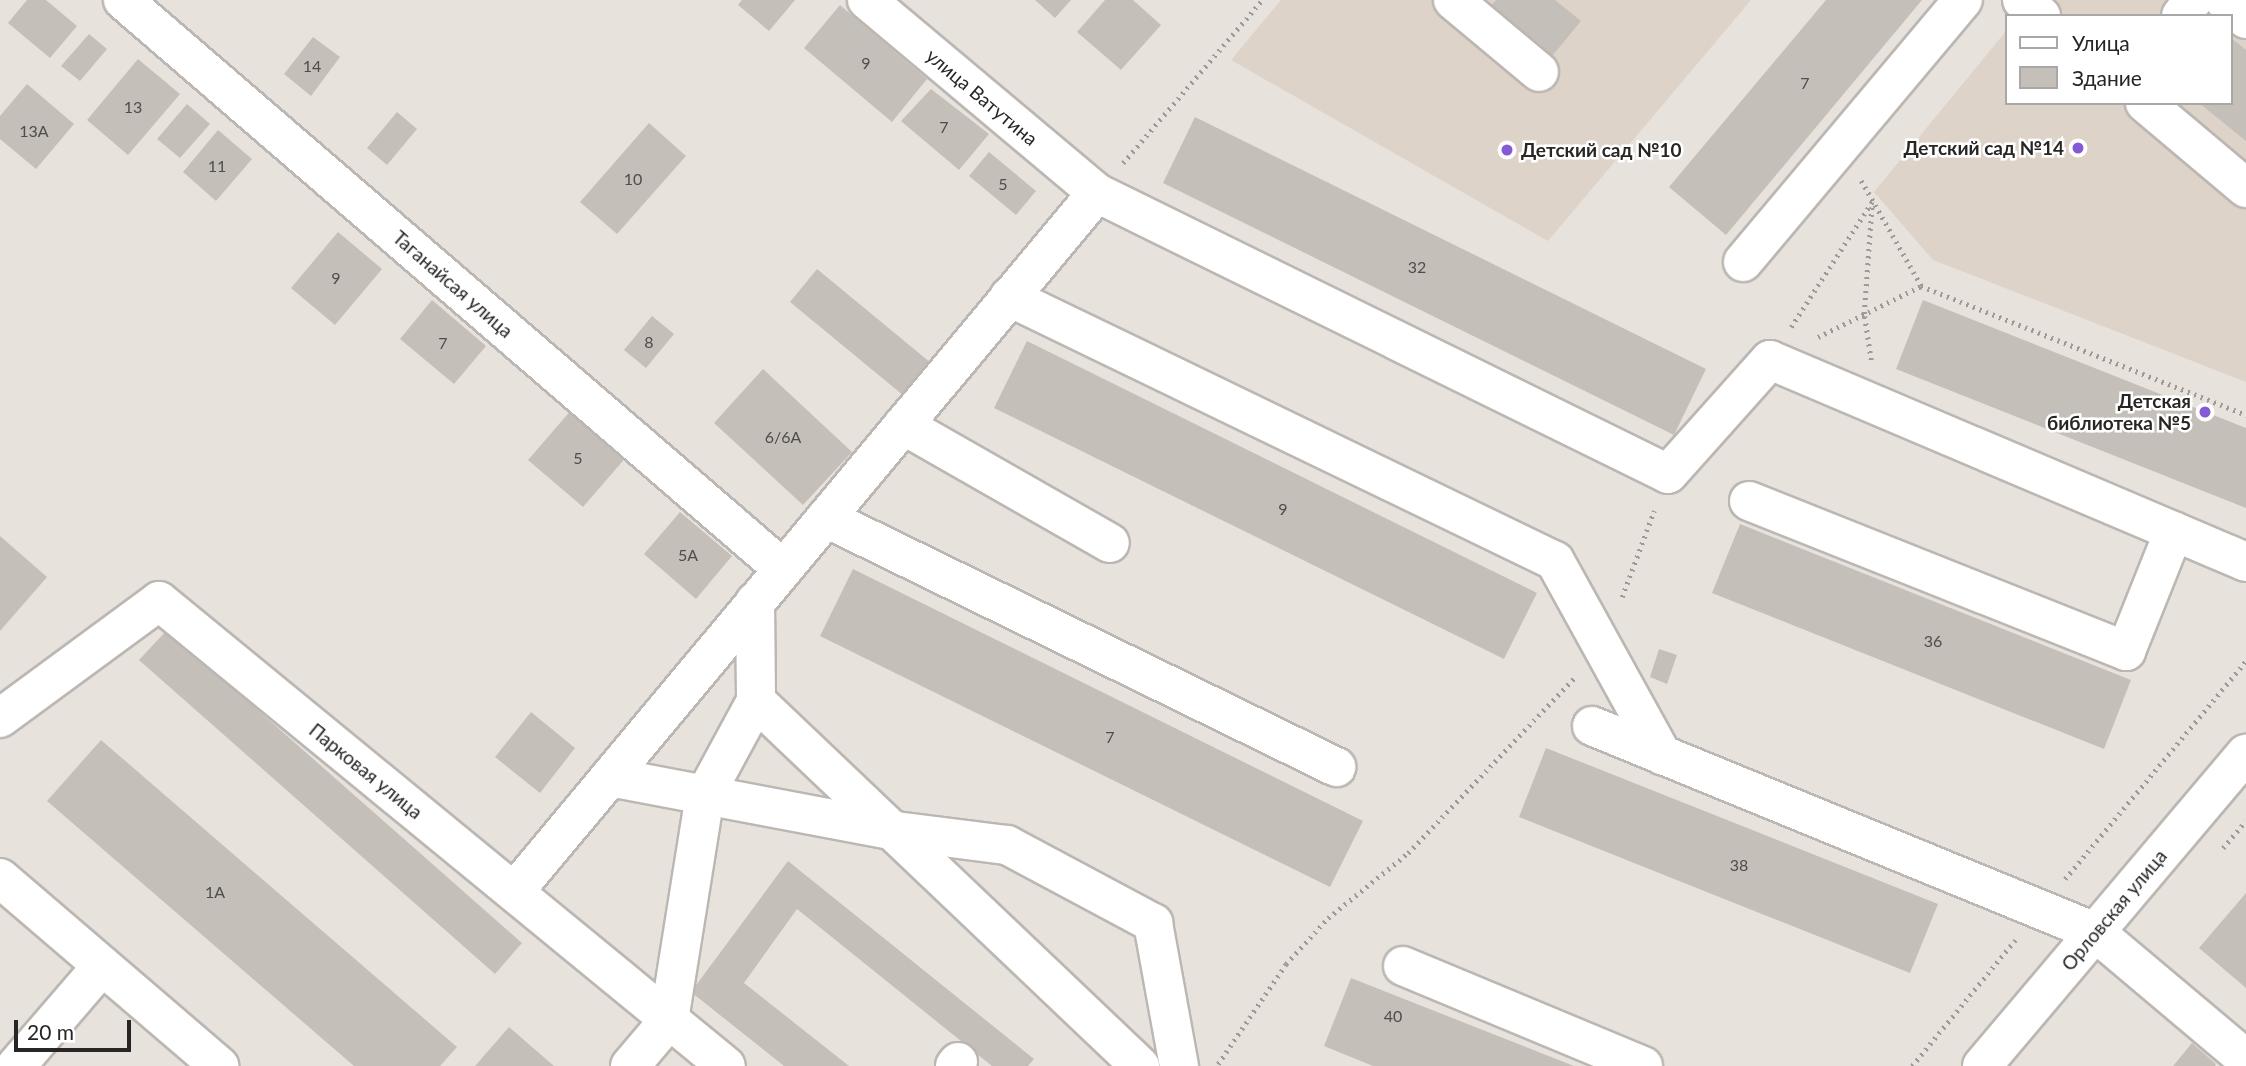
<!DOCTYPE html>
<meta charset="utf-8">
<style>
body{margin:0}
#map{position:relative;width:2246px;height:1066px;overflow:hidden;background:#e8e2dd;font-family:Lato,sans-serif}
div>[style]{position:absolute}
.built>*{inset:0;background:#ded3c9}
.building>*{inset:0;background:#c5bfba}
.path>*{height:4.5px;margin-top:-2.25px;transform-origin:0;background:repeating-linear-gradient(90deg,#9d9995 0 2px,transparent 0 7px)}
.roads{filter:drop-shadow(2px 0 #bcb7b2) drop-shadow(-2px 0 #bcb7b2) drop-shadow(0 2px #bcb7b2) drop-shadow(0 -2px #bcb7b2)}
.minor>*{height:38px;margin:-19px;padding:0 19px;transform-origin:19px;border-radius:19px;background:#fff}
.dots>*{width:19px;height:19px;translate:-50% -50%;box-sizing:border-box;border:4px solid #fff;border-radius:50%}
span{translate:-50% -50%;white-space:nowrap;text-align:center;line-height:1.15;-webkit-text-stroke:5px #fff;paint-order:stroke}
.number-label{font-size:16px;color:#4f4c4a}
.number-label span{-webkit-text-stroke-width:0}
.street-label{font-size:19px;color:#282624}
.poi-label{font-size:19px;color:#282624;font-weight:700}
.right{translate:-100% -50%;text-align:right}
.left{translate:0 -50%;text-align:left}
.legend{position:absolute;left:2005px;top:14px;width:228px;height:91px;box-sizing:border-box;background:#fff;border:2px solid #a9a8a7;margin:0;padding:9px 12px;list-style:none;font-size:21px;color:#282624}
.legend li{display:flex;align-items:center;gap:14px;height:35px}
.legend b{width:35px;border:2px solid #a9a8a7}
.scale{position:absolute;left:14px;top:1020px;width:117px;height:32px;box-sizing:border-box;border:4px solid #282624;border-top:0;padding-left:9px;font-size:21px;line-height:24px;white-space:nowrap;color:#282624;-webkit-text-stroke:5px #fff;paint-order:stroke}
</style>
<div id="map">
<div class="built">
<i style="clip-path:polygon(1281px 0,1751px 0,1548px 241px,1231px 60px)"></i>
<i style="clip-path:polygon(2032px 0,2246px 0,2246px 382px,1933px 260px,1874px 192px,2006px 31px,2006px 103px,2230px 103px,2230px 16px,2019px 16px)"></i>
</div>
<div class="building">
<i style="clip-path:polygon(27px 0,46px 0,77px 26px,50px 58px,8px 23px)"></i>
<i style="clip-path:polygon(742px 0,795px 0,769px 31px,738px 5px)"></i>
<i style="clip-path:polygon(1035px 0,1071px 0,1055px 18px)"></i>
<i style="clip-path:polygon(1105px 0,1133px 0,1161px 25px,1121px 70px,1077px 32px)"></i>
<i style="clip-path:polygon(1496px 0,1555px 0,1581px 21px,1548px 61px,1487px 10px)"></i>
<i style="clip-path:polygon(1826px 0,1922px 0,1726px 235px,1669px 187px)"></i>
<i style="clip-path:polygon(840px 5px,927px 79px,892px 122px,804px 48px)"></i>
<i style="clip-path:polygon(89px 34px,107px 49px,80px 81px,61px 66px)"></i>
<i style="clip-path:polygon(313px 37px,340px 57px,311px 96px,284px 74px)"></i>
<i style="clip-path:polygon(2230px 37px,2246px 50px,2246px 141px,2199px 103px,2230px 103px)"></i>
<i style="clip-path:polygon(138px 59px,180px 94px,128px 155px,87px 120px)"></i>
<i style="clip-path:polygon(27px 84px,74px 124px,36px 169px,0 139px,0 116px)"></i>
<i style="clip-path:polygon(931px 89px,989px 134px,959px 170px,901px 121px)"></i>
<i style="clip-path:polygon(187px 104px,210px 124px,180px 158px,157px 139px)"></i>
<i style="clip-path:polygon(397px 112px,417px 129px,387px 165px,367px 148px)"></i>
<i style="clip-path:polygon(1195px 117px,1706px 369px,1674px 435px,1163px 183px)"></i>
<i style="clip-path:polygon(649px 123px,686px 156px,617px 234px,580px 202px)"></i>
<i style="clip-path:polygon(218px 130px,252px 159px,216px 201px,183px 172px)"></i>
<i style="clip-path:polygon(989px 152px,1036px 191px,1016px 215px,969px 176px)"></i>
<i style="clip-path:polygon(338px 232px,382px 269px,335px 325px,291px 288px)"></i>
<i style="clip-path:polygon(817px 269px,931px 363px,904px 396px,790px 302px)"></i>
<i style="clip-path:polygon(432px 300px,486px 346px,454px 384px,400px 339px)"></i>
<i style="clip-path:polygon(1923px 300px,2246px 428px,2246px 508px,1896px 369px)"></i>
<i style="clip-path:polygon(652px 316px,674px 334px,646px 368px,624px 350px)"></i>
<i style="clip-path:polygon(1027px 341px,1537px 593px,1504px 659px,994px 408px)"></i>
<i style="clip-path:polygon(763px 369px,852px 452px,803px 505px,714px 423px)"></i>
<i style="clip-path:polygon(573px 408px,628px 455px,583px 507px,528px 460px)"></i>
<i style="clip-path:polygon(680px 512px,732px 556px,696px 599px,644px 554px)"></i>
<i style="clip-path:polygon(1740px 524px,2131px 680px,2104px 749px,1712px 593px)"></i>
<i style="clip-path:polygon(0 536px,47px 577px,0 631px)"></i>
<i style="clip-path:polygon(853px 569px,1363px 821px,1330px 887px,820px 636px)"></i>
<i style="clip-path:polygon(167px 630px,522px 943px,495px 974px,139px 660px)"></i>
<i style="clip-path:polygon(1659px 649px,1677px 655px,1667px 684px,1650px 677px)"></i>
<i style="clip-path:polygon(531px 712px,575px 748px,540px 793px,495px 757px)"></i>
<i style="clip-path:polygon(101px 740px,457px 1047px,440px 1066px,354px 1066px,47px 801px)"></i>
<i style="clip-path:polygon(1546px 748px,1938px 904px,1910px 973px,1519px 817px)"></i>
<i style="clip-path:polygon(788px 861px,1034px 1059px,1028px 1066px,992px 1066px,797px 909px,744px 983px,849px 1066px,784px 1066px,691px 992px)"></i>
<i style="clip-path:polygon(2246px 893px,2246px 988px,2199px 948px)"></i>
<i style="clip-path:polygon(1351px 978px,1498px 1036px,1574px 1066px,1373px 1066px,1324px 1046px)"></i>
<i style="clip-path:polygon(509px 1027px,554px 1066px,475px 1066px)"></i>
<i style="clip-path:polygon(2192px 1043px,2216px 1064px,2215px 1066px,2173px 1066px)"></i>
</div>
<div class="path">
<i style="left:1123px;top:163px;width:214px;rotate:-49.5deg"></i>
<i style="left:1921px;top:286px;width:350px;rotate:21.6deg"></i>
<i style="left:1791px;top:327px;width:149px;rotate:-57.1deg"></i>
<i style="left:1818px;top:337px;width:115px;rotate:-26.3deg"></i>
<i style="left:1921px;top:286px;width:121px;rotate:-119.7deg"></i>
<i style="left:1871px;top:360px;width:47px;rotate:-98.7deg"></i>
<i style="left:1864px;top:314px;width:112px;rotate:-85.9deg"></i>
<i style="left:1622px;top:597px;width:92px;rotate:-69.6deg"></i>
<i style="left:2223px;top:848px;width:35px;rotate:-50deg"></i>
<i style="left:2065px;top:879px;width:283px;rotate:-50.3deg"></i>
<i style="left:1218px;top:1064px;width:121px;rotate:-55.8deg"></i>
<i style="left:1286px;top:964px;width:62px;rotate:-47.6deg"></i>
<i style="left:1328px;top:918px;width:103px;rotate:-39.1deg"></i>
<i style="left:1408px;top:853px;width:244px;rotate:-46.5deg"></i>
<i style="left:1912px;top:1066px;width:163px;rotate:-50.7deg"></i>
</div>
<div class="roads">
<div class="minor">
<i style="left:123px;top:0;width:871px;rotate:40.77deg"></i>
<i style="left:867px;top:0;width:300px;rotate:40deg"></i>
<i style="left:1097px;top:193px;width:636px;rotate:26.2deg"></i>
<i style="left:1668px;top:474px;width:153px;rotate:-48.2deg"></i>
<i style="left:1770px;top:360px;width:517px;rotate:22.99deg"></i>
<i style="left:1453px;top:0;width:112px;rotate:39.9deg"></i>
<i style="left:2022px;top:0;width:25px;rotate:40deg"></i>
<i style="left:2224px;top:0;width:29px;rotate:41deg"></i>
<i style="left:2181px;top:16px;width:20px;rotate:-53deg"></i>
<i style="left:2145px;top:103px;width:132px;rotate:40.1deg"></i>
<i style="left:1743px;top:262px;width:342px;rotate:-50deg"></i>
<i style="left:1009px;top:297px;width:606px;rotate:25.8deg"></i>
<i style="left:1555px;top:561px;width:222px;rotate:61.1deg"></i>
<i style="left:903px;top:425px;width:238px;rotate:29.7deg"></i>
<i style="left:1749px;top:501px;width:406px;rotate:21.7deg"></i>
<i style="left:2126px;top:651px;width:129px;rotate:-68.2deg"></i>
<i style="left:826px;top:518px;width:568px;rotate:26.02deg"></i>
<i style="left:755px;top:602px;width:99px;rotate:89.4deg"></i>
<i style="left:756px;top:701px;width:530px;rotate:43.55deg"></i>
<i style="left:0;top:718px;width:197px;rotate:-36.3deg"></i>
<i style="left:159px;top:601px;width:733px;rotate:39.36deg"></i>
<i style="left:1592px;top:726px;width:544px;rotate:22.27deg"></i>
<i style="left:2095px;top:932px;width:197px;rotate:40.1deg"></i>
<i style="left:610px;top:777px;width:291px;rotate:10.7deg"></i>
<i style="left:896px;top:831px;width:112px;rotate:7.2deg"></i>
<i style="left:1007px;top:845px;width:166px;rotate:28.1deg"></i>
<i style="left:1153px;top:923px;width:145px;rotate:79.7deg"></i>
<i style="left:0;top:878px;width:289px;rotate:40.6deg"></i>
<i style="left:514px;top:892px;width:910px;rotate:-50.17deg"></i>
<i style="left:1403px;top:966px;width:260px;rotate:22.6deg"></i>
<i style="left:16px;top:1066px;width:132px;rotate:-49.3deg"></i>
<i style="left:630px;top:1066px;width:60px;rotate:-49.7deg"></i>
<i style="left:669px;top:1020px;width:228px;rotate:-80.9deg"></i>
<i style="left:705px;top:795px;width:107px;rotate:-61.5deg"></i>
<i style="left:955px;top:1066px;width:5px;rotate:-53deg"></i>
<i style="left:1982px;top:1066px;width:409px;rotate:-49.8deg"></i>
</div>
</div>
<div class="dots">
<i style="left:2078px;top:148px;background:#845bd4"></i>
<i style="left:1507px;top:150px;background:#845bd4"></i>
<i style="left:2205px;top:412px;background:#845bd4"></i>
</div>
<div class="number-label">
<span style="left:866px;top:63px">9</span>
<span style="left:312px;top:66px">14</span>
<span style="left:1805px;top:83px">7</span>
<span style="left:133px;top:107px">13</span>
<span style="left:944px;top:127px">7</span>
<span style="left:34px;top:131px">13А</span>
<span style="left:217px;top:166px">11</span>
<span style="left:633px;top:179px">10</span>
<span style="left:1003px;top:184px">5</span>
<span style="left:1417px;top:267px">32</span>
<span style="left:336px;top:278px">9</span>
<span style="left:649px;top:342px">8</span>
<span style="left:443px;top:343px">7</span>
<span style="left:783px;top:437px">6/6А</span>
<span style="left:578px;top:458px">5</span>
<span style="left:1283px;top:509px">9</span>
<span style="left:688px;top:555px">5А</span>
<span style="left:1933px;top:641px">36</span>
<span style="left:1110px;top:737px">7</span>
<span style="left:1739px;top:865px">38</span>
<span style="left:215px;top:892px">1А</span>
<span style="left:1393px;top:1016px">40</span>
</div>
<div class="street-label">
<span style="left:982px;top:97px;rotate:40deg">улица Ватутина</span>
<span style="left:453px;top:284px;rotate:41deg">Таганайсая улица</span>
<span style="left:366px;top:771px;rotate:39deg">Парковая улица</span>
<span style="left:2114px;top:910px;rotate:-50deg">Орловская улица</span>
</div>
<div class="poi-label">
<span class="right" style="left:2064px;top:148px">Детский сад №14</span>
<span class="left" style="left:1521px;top:150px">Детский сад №10</span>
<span class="right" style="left:2191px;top:412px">Детская<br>библиотека №5</span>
</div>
<ul class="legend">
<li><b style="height:9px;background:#fff"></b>Улица</li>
<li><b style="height:19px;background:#c5bfba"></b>Здание</li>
</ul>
<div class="scale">20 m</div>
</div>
